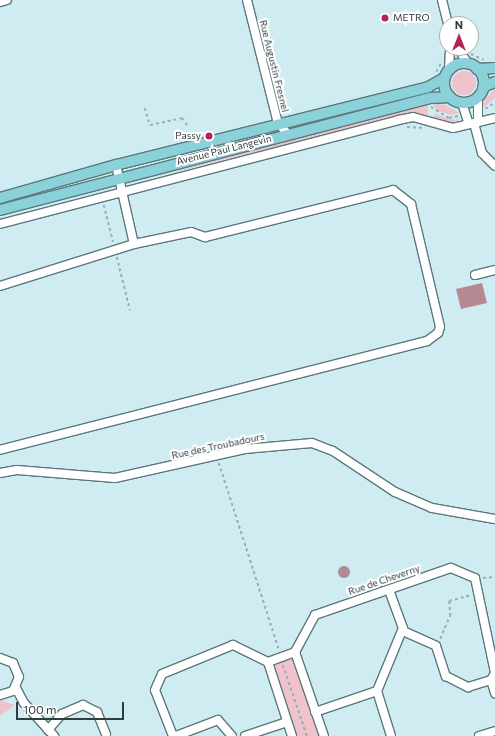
<!DOCTYPE html>
<style>
body{margin:0}
#map{position:relative;width:495px;height:736px;overflow:hidden;background:#ceecf1;font-family:Commissioner,sans-serif}
div>[style]{position:absolute}
.green>*{inset:0;background:#f0c3cc}
.round{border-radius:50%}
.water>*{inset:0;background:#b48992}
.path>*{height:1.5px;margin-top:-0.75px;transform-origin:0;background:repeating-linear-gradient(90deg,#97afb3 0 3px,transparent 0 6px)}
.roads{filter:drop-shadow(1px 0 #5c787c) drop-shadow(-1px 0 #5c787c) drop-shadow(0 1px #5c787c) drop-shadow(0 -1px #5c787c)}
.minor>*{height:8px;margin:-4px;padding:0 4px;transform-origin:4px;border-radius:4px;background:#fff}
.major>*{height:10px;margin:-5px;padding:0 5px;transform-origin:5px;border-radius:5px;background:#8bd1d9}
.major>.ring{margin:-5px;padding:0;box-sizing:content-box;background:none;border:10px solid #8bd1d9;border-radius:50%}
.dots>*{width:11px;height:11px;translate:-50% -50%;box-sizing:border-box;border:2px solid #fff;border-radius:50%}
span{translate:-50% -50%;white-space:nowrap;text-align:center;line-height:1.15;-webkit-text-stroke:4px #fff;paint-order:stroke}
.poi-label{font-size:10px;color:#303c3e}
.left{translate:0 -50%;text-align:left}
.right{translate:-100% -50%;text-align:right}
.street-label{font-size:10px;color:#303c3e}
.north{position:absolute;left:439px;top:16px;width:40px;height:40px;box-sizing:border-box;background:#fff;border:1px solid #acb1b2;border-radius:50%;rotate:0deg;font-size:11px;font-weight:700;line-height:16px;text-align:center;color:#303c3e}
.north::after{content:'';display:block;margin:auto;width:14px;height:18px;background:#b32559;clip-path:polygon(50% 0,100% 100%,50% 72%,0 100%)}
.scale{position:absolute;left:16px;top:702px;width:108px;height:18px;box-sizing:border-box;border:2px solid #303c3e;border-top:0;padding-left:5px;font-size:12px;line-height:14px;white-space:nowrap;color:#303c3e;-webkit-text-stroke:3px #fff;paint-order:stroke}
</style>
<div id="map">
<div class="green">
<i class="round" style="left:452px;top:71px;width:24px;height:24px"></i>
<i style="clip-path:polygon(495px 88px,495px 98px,482px 109px,482px 104px)"></i>
<i style="clip-path:polygon(427px 92px,292px 130px,289px 124px)"></i>
<i style="clip-path:polygon(428px 103px,427px 118px,410px 114px,132px 182px)"></i>
<i style="clip-path:polygon(432px 103px,445px 105px,460px 113px,450px 115px,437px 110px)"></i>
<i style="clip-path:polygon(435px 114px,454px 120px,462px 118px,450px 124px,432px 119px)"></i>
<i style="clip-path:polygon(295px 652px,324px 736px,292px 736px,268px 662px)"></i>
<i style="clip-path:polygon(0 700px,15px 705px,0 716px)"></i>
</div>
<div class="water">
<i style="clip-path:polygon(482px 283px,487px 303px,461px 309px,456px 289px)"></i>
<i class="round" style="left:338px;top:566px;width:12px;height:12px"></i>
</div>
<div class="path">
<i style="left:471px;top:54px;width:14px;rotate:25deg"></i>
<i style="left:436px;top:72px;width:10px;rotate:-61deg"></i>
<i style="left:431px;top:107px;width:21px;rotate:31deg"></i>
<i style="left:449px;top:118px;width:10px;rotate:-11deg"></i>
<i style="left:145px;top:108px;width:18px;rotate:74deg"></i>
<i style="left:150px;top:125px;width:33px;rotate:-12deg"></i>
<i style="left:182px;top:118px;width:9px;rotate:54deg"></i>
<i style="left:485px;top:109px;width:12px;rotate:-35deg"></i>
<i style="left:407px;top:127px;width:18px;rotate:3deg"></i>
<i style="left:104px;top:205px;width:38px;rotate:76deg"></i>
<i style="left:117px;top:257px;width:55px;rotate:76.2deg"></i>
<i style="left:219px;top:463px;width:196px;rotate:72.2deg"></i>
<i style="left:483px;top:578px;width:12px;rotate:-5deg"></i>
<i style="left:440px;top:639px;width:25px;rotate:-67deg"></i>
<i style="left:450px;top:616px;width:15px;rotate:-94deg"></i>
<i style="left:449px;top:601px;width:23px;rotate:-15deg"></i>
<i style="left:283px;top:665px;width:75px;rotate:71.3deg"></i>
</div>
<div class="roads">
<div class="minor">
<i style="left:247px;top:0;width:127px;rotate:75.9deg"></i>
<i style="left:278px;top:123px;width:15px;rotate:48deg"></i>
<i style="left:442px;top:0;width:25px;rotate:76deg"></i>
<i style="left:0;top:2px;width:7px;rotate:-16deg"></i>
<i style="left:458px;top:48px;width:19px;rotate:58deg"></i>
<i style="left:449px;top:69px;width:21px;rotate:-87deg"></i>
<i style="left:462px;top:103px;width:22px;rotate:72deg"></i>
<i style="left:478px;top:122px;width:25px;rotate:-90deg"></i>
<i style="left:474px;top:123px;width:31px;rotate:75deg"></i>
<i style="left:482px;top:153px;width:18px;rotate:45deg"></i>
<i style="left:116px;top:165px;width:81px;rotate:77.2deg"></i>
<i style="left:0;top:224px;width:411px;rotate:-14.6deg"></i>
<i style="left:398px;top:120px;width:15px;rotate:-11deg"></i>
<i style="left:413px;top:117px;width:41px;rotate:15.4deg"></i>
<i style="left:453px;top:128px;width:43px;rotate:-13.4deg"></i>
<i style="left:475px;top:275px;width:21px;rotate:-14deg"></i>
<i style="left:0;top:286px;width:140px;rotate:-17.4deg"></i>
<i style="left:134px;top:244px;width:58px;rotate:-11.9deg"></i>
<i style="left:191px;top:232px;width:15px;rotate:20deg"></i>
<i style="left:205px;top:237px;width:194px;rotate:-14deg"></i>
<i style="left:393px;top:190px;width:23px;rotate:38deg"></i>
<i style="left:411px;top:204px;width:126px;rotate:76.7deg"></i>
<i style="left:440px;top:327px;width:6px;rotate:108deg"></i>
<i style="left:438px;top:333px;width:14px;rotate:144deg"></i>
<i style="left:427px;top:341px;width:441px;rotate:165.7deg"></i>
<i style="left:0;top:473px;width:17px;rotate:-10deg"></i>
<i style="left:17px;top:470px;width:98px;rotate:4.7deg"></i>
<i style="left:115px;top:478px;width:133px;rotate:-12.6deg"></i>
<i style="left:245px;top:449px;width:67px;rotate:-5.1deg"></i>
<i style="left:312px;top:443px;width:22px;rotate:21deg"></i>
<i style="left:333px;top:451px;width:74px;rotate:33.5deg"></i>
<i style="left:395px;top:492px;width:40px;rotate:23.4deg"></i>
<i style="left:432px;top:508px;width:64px;rotate:9.9deg"></i>
<i style="left:389px;top:590px;width:40px;rotate:69.8deg"></i>
<i style="left:403px;top:628px;width:68px;rotate:112.4deg"></i>
<i style="left:377px;top:691px;width:47px;rotate:72.7deg"></i>
<i style="left:403px;top:631px;width:36px;rotate:24deg"></i>
<i style="left:436px;top:646px;width:32px;rotate:72deg"></i>
<i style="left:446px;top:676px;width:25px;rotate:27deg"></i>
<i style="left:468px;top:687px;width:24px;rotate:-17deg"></i>
<i style="left:295px;top:652px;width:42px;rotate:-61.6deg"></i>
<i style="left:315px;top:615px;width:144px;rotate:-19.1deg"></i>
<i style="left:451px;top:568px;width:26px;rotate:23deg"></i>
<i style="left:475px;top:578px;width:97px;rotate:78.1deg"></i>
<i style="left:495px;top:673px;width:8px;rotate:120deg"></i>
<i style="left:491px;top:680px;width:14px;rotate:73deg"></i>
<i style="left:295px;top:652px;width:89px;rotate:71deg"></i>
<i style="left:0;top:658px;width:14px;rotate:21deg"></i>
<i style="left:13px;top:663px;width:15px;rotate:67deg"></i>
<i style="left:19px;top:677px;width:15px;rotate:113deg"></i>
<i style="left:13px;top:691px;width:14px;rotate:163deg"></i>
<i style="left:268px;top:662px;width:78px;rotate:72deg"></i>
<i style="left:16px;top:688px;width:17px;rotate:62deg"></i>
<i style="left:24px;top:703px;width:45px;rotate:47.7deg"></i>
<i style="left:315px;top:712px;width:65px;rotate:-18.7deg"></i>
<i style="left:48px;top:730px;width:21px;rotate:-49deg"></i>
<i style="left:62px;top:714px;width:23px;rotate:-23deg"></i>
<i style="left:83px;top:705px;width:16px;rotate:27deg"></i>
<i style="left:97px;top:712px;width:24px;rotate:68deg"></i>
<i style="left:173px;top:736px;width:49px;rotate:-111.4deg"></i>
<i style="left:155px;top:690px;width:17px;rotate:-66deg"></i>
<i style="left:162px;top:674px;width:77px;rotate:-22.2deg"></i>
<i style="left:233px;top:645px;width:39px;rotate:26deg"></i>
<i style="left:268px;top:662px;width:29px;rotate:-20deg"></i>
<i style="left:176px;top:736px;width:45px;rotate:-20.9deg"></i>
<i style="left:218px;top:720px;width:21px;rotate:49deg"></i>
<i style="left:245px;top:736px;width:44px;rotate:-18.4deg"></i>
<i style="left:479px;top:736px;width:17px;rotate:-17deg"></i>
</div>
<div class="major">
<i class="ring" style="left:444px;top:63px;width:30px;height:30px"></i>
<i style="left:477px;top:69px;width:18px;rotate:-3deg"></i>
<i style="left:483px;top:87px;width:13px;rotate:-23deg"></i>
<i style="left:0;top:198px;width:121px;rotate:-15.9deg"></i>
<i style="left:116px;top:165px;width:322px;rotate:-14deg"></i>
<i style="left:428px;top:87px;width:18px;rotate:-29deg"></i>
<i style="left:0;top:210px;width:444px;rotate:-14.6deg"></i>
<i style="left:430px;top:98px;width:20px;rotate:-3deg"></i>
</div>
</div>
<div class="dots">
<i style="left:385px;top:18px;background:#b32559"></i>
<i style="left:209px;top:136px;background:#b32559"></i>
</div>
<div class="poi-label">
<span class="left" style="left:393px;top:18px">METRO</span>
<span class="right" style="left:201px;top:136px">Passy</span>
</div>
<div class="street-label">
<span style="left:274px;top:66px;rotate:76deg">Rue Augustin Fresnel</span>
<span style="left:224px;top:150px;rotate:-14deg">Avenue Paul Langevin</span>
<span style="left:218px;top:446px;rotate:-12deg">Rue des Troubadours</span>
<span style="left:384px;top:580px;rotate:-19deg">Rue de Cheverny</span>
</div>
<div class="north">N</div>
<div class="scale">100 m</div>
</div>
